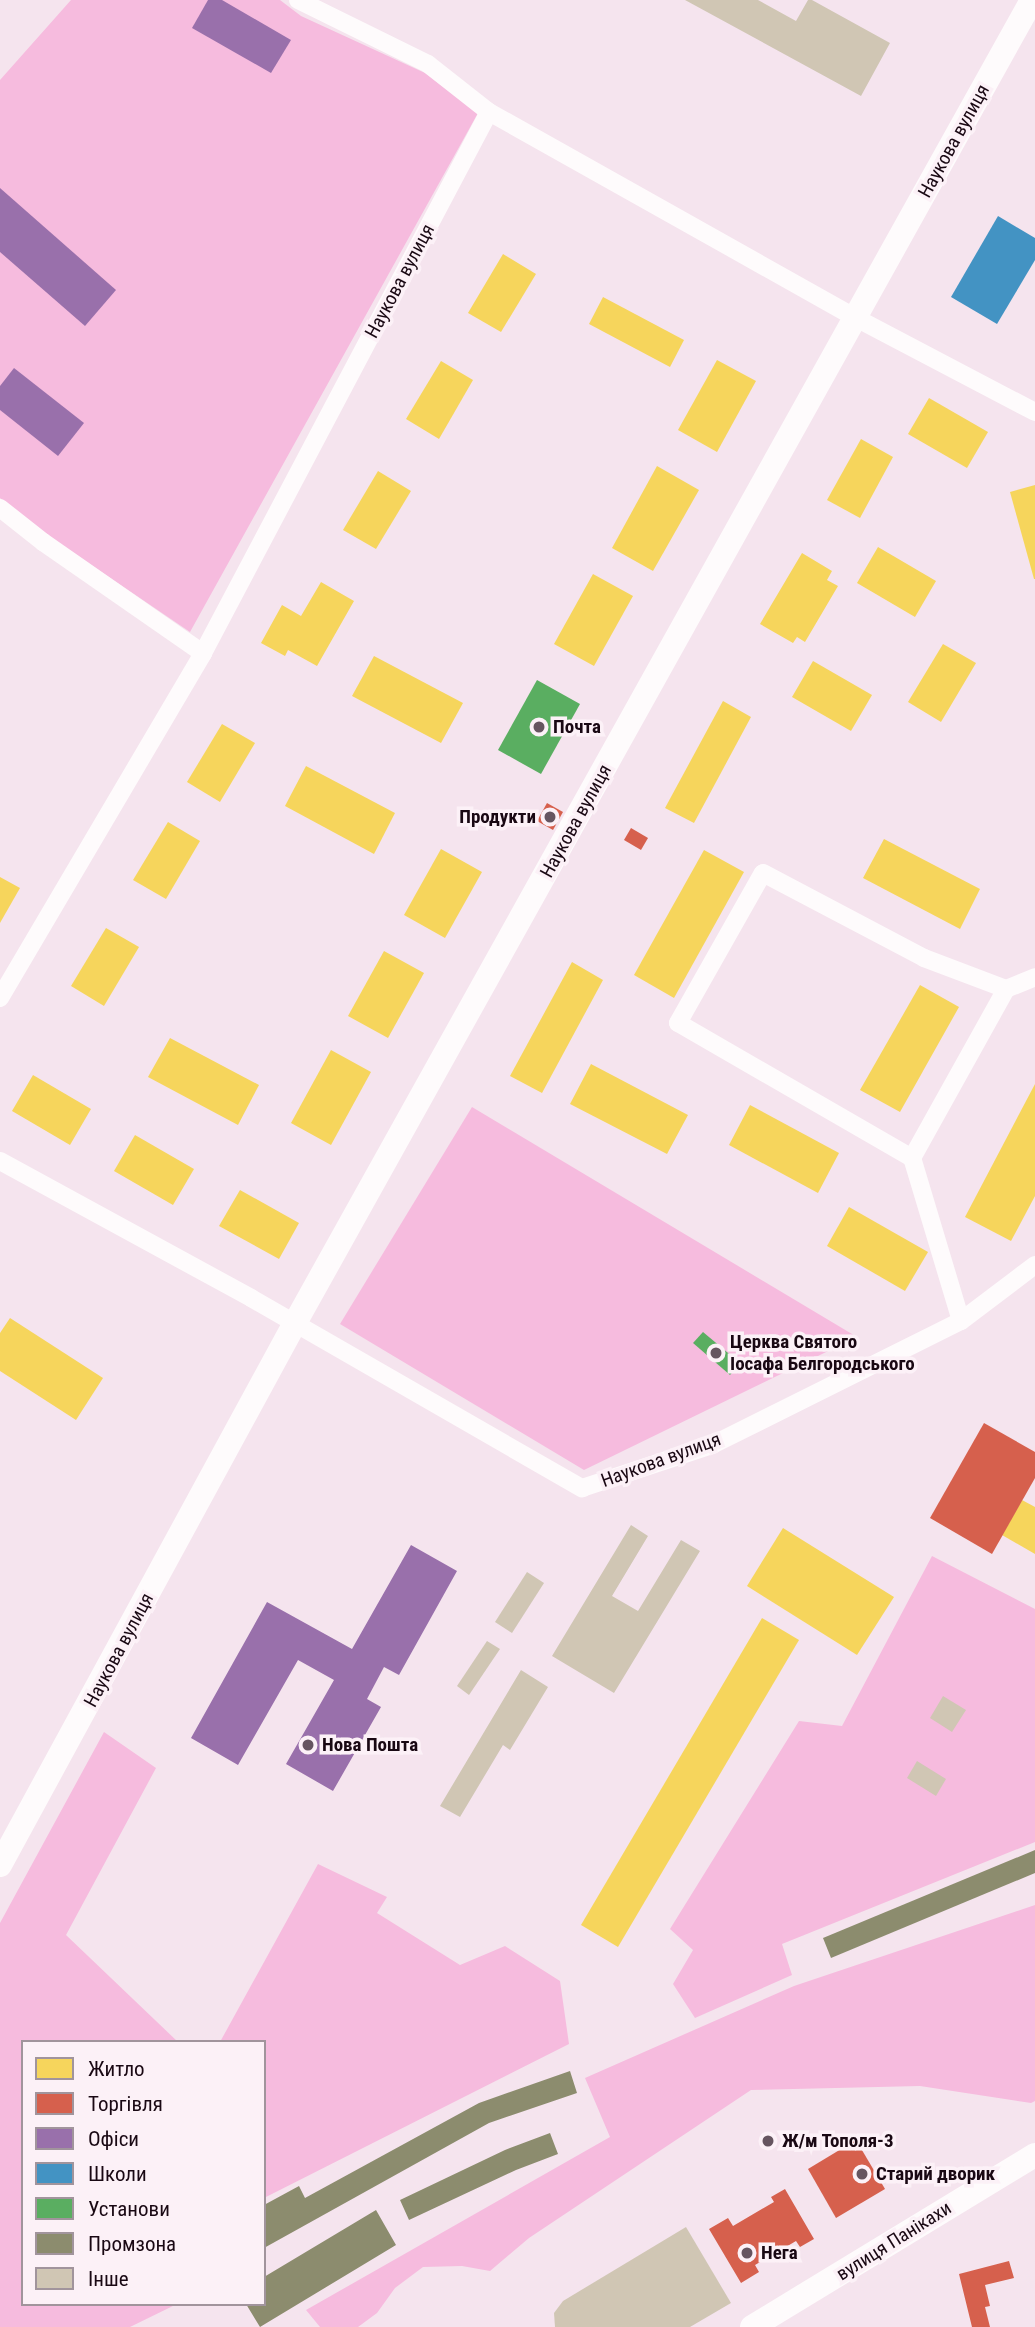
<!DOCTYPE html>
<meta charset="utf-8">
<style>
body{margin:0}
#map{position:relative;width:1035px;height:2327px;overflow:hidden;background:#f5e4ee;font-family:"Roboto Condensed",sans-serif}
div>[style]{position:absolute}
.green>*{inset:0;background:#f6bbde}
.homes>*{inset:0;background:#f6d55c}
.shops>*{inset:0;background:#d6604d}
.offices>*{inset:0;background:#9970ab}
.schools>*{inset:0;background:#4393c3}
.public>*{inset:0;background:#5aae61}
.industry>*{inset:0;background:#8c8c6e}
.building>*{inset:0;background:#d0c6b4}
.street>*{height:18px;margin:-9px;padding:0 9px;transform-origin:9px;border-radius:9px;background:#fefbfc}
.secondary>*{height:24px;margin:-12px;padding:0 12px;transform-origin:12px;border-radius:12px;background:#fefbfc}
.dots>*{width:19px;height:19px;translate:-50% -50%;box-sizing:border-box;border:4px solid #fcf1f7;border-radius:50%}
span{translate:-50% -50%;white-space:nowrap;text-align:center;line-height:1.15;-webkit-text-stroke:7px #fcf1f7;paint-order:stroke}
.street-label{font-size:19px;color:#190813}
.poi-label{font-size:19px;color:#190813;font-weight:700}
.left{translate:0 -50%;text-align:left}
.right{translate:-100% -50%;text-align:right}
.legend{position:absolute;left:21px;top:2040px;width:245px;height:266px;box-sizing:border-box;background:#fcf1f7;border:2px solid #a1949c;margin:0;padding:9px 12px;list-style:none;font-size:21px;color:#190813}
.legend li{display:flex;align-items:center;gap:14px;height:35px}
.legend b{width:35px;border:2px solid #a1949c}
</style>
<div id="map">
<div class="green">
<i style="clip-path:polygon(71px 0,280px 0,301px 16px,425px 73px,478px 113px,190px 632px,50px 537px,0 498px,0 80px)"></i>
<i style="clip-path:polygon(472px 1107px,857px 1337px,584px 1470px,340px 1324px)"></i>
<i style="clip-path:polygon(932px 1556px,1035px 1609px,1035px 1842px,782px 1944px,792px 1975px,695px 2018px,673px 1984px,693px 1950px,670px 1929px,799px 1721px,842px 1726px)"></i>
<i style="clip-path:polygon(104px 1732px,156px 1768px,66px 1935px,178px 2042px,23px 2042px,23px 2304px,177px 2304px,130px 2327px,0 2327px,0 1923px)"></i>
<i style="clip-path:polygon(318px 1864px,387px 1897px,377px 1913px,460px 1965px,505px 1946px,560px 1981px,569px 2044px,264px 2198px,264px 2042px,220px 2042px)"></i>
<i style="clip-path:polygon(1035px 1905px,1035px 2101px,1031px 2103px,920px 2086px,751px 2090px,529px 2238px,490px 2271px,462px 2266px,423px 2267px,395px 2288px,377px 2313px,358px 2327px,320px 2327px,306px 2310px,610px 2137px,585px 2078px,794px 1986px)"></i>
</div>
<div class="homes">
<i style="clip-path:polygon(503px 254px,536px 274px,501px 332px,468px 313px)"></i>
<i style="clip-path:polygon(603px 297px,684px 340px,670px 367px,589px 324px)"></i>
<i style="clip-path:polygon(717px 360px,756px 381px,717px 452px,678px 430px)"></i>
<i style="clip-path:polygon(441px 361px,473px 380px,439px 439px,406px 419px)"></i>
<i style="clip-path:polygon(929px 398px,988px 432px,967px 468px,908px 434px)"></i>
<i style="clip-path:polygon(861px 439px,893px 457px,860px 518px,827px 500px)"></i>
<i style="clip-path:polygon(657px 466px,699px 490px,653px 571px,612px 548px)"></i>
<i style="clip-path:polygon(378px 471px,411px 491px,376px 549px,343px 530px)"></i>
<i style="clip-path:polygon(1035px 485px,1035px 579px,1034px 579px,1010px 492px)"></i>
<i style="clip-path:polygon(878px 547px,936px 581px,915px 617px,857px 583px)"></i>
<i style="clip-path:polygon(802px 553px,832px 571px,827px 580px,838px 586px,805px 642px,797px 637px,793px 643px,760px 624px)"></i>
<i style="clip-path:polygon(593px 574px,633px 596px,594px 666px,554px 644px)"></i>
<i style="clip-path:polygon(321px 582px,354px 601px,317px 666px,288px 650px,285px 656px,261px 643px,282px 605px,301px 616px)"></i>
<i style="clip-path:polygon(943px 644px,976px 663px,941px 722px,908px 702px)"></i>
<i style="clip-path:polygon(374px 656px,463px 703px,441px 743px,352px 696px)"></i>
<i style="clip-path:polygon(813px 661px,872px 695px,851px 731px,792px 697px)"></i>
<i style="clip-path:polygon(723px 701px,751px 717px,694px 823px,665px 808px)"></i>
<i style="clip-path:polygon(222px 724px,255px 743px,220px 802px,187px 782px)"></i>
<i style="clip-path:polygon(306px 766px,395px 813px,374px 854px,285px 806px)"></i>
<i style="clip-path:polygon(168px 822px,200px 841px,166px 899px,133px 880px)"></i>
<i style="clip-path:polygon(884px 839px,980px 889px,960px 929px,863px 878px)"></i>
<i style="clip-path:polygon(441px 849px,482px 872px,445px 938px,404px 915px)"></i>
<i style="clip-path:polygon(704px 850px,744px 872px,674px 998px,634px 975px)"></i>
<i style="clip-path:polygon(0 877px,20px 888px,0 923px)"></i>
<i style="clip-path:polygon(106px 928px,139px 947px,104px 1006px,71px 986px)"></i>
<i style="clip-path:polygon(384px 951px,424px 973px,388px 1038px,348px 1016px)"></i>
<i style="clip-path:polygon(572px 962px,603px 980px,542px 1093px,510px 1076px)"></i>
<i style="clip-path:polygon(920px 985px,959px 1007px,900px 1112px,860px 1090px)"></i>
<i style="clip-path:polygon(170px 1038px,259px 1085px,238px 1125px,148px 1077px)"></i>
<i style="clip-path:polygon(331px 1050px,371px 1072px,331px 1145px,291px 1123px)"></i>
<i style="clip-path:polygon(591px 1064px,688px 1115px,667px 1154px,570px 1104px)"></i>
<i style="clip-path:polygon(33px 1075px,91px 1109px,70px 1145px,12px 1111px)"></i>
<i style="clip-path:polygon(1035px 1084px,1035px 1196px,1011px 1241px,965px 1217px)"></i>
<i style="clip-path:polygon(750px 1105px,839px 1153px,818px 1193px,729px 1145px)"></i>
<i style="clip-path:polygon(135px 1135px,194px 1169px,173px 1205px,114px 1171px)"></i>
<i style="clip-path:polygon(240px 1190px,299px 1223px,279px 1259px,219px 1226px)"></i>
<i style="clip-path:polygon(849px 1207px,928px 1252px,905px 1291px,827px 1246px)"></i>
<i style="clip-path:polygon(10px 1318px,103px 1378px,76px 1420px,0 1371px,0 1333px)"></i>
<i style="clip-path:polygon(1022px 1500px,1035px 1507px,1035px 1554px,1002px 1535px)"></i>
<i style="clip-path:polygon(783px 1528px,894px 1597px,857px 1655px,747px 1586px)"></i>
<i style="clip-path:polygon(762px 1618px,799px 1640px,618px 1947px,581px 1925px)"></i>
</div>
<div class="shops">
<i style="clip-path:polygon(547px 803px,563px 812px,553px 830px,537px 821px)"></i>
<i style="clip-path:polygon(631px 828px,648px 838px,641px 850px,624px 840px)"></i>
<i style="clip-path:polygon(984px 1423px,1035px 1452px,1035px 1478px,992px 1554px,930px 1518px)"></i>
<i style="clip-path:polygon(856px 2140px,885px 2189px,836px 2218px,808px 2169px)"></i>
<i style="clip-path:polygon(785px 2189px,814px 2239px,800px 2247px,796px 2241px,755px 2265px,759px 2272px,741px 2283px,709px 2229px,728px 2218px,733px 2226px,774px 2202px,771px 2197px)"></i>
<i style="clip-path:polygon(1009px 2261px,1014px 2278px,985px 2285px,990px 2306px,985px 2307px,990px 2327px,972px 2327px,959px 2274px)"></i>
</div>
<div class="offices">
<i style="clip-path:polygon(208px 0,222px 0,291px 40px,271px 73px,192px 28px)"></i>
<i style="clip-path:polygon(0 188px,116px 290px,85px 326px,0 252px)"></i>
<i style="clip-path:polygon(14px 368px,84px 423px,58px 456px,0 410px,0 386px)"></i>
<i style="clip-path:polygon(411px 1545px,457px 1571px,399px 1675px,384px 1667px,367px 1699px,381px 1707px,333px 1791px,286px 1764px,334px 1680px,298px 1660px,238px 1765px,191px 1738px,267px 1602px,352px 1649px)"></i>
</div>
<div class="schools">
<i style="clip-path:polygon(998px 216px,1035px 238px,1035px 260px,997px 324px,951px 297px)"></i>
</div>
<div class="public">
<i style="clip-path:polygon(537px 680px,580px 704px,541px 774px,498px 750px)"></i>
<i style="clip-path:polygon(703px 1332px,740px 1363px,730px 1375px,693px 1343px)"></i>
</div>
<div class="industry">
<i style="clip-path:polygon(1035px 1850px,1035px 1873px,831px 1958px,823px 1938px)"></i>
<i style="clip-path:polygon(570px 2071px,577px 2093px,489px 2123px,264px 2248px,264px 2205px,299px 2186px,305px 2198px,479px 2103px)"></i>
<i style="clip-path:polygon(550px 2133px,558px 2154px,516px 2170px,409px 2220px,400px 2200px,505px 2150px)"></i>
<i style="clip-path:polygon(376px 2210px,396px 2245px,260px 2327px,246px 2304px,264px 2304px,264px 2277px)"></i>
</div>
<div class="building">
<i style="clip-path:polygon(685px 0,758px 0,796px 21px,808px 0,812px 0,890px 43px,861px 96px)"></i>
<i style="clip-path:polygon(631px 1525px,648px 1536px,612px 1596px,638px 1611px,681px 1540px,700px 1551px,614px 1693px,552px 1656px)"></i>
<i style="clip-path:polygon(527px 1572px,544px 1583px,512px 1633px,495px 1622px)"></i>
<i style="clip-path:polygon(487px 1641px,500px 1649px,469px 1695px,457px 1686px)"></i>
<i style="clip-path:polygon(521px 1670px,548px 1687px,510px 1750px,503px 1745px,460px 1817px,440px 1806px)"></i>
<i style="clip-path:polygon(943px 1696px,966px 1710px,952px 1732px,930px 1718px)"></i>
<i style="clip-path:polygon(917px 1761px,946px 1779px,936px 1796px,907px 1778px)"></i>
<i style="clip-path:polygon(686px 2227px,731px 2303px,690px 2327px,555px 2327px,554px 2313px,563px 2301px)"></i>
</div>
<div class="street">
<i style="left:298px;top:0;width:145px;rotate:26.2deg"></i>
<i style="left:428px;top:64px;width:78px;rotate:38.2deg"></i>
<i style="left:489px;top:112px;width:421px;rotate:29.3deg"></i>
<i style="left:856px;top:318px;width:202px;rotate:27.7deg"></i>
<i style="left:0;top:508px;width:55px;rotate:38.3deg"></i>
<i style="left:43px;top:542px;width:195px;rotate:34.8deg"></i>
<i style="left:0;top:998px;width:400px;rotate:-59.5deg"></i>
<i style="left:203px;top:653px;width:612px;rotate:-62.14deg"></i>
<i style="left:912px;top:1158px;width:270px;rotate:-150deg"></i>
<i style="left:678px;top:1023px;width:172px;rotate:-60.5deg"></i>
<i style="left:763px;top:873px;width:182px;rotate:27.8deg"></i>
<i style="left:924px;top:958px;width:88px;rotate:20.7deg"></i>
<i style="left:1006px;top:989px;width:31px;rotate:-22deg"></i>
<i style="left:0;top:1161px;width:286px;rotate:28.6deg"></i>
<i style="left:251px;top:1298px;width:382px;rotate:29.9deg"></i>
<i style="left:582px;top:1488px;width:137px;rotate:-18.3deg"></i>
<i style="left:712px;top:1445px;width:278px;rotate:-26.5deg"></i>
<i style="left:961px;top:1321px;width:93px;rotate:-37.1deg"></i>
<i style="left:961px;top:1321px;width:170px;rotate:-106.7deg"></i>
<i style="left:912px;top:1158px;width:193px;rotate:-60.9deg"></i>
</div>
<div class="secondary">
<i style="left:0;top:1865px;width:617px;rotate:-61.44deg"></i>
<i style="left:295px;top:1323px;width:1514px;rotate:-60.88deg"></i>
<i style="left:752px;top:2327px;width:331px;rotate:-31.3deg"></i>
</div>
<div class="dots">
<i style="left:539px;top:727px;background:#665560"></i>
<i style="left:550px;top:817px;background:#665560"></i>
<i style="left:716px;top:1353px;background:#665560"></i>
<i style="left:308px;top:1745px;background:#665560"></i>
<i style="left:768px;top:2141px;background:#665560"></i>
<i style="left:862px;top:2174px;background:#665560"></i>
<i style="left:747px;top:2253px;background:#665560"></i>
</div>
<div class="street-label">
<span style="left:954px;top:141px;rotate:-61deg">Наукова вулиця</span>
<span style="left:400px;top:281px;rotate:-62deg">Наукова вулиця</span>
<span style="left:576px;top:821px;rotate:-61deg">Наукова вулиця</span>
<span style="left:661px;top:1460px;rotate:-20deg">Наукова вулиця</span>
<span style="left:119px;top:1650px;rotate:-62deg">Наукова вулиця</span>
<span style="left:894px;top:2241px;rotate:-32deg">вулиця Панікахи</span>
</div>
<div class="poi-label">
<span class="left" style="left:553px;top:727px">Почта</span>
<span class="right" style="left:536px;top:817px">Продукти</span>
<span class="left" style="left:730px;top:1353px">Церква Святого<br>Іосафа Белгородського</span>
<span class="left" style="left:322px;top:1745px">Нова Пошта</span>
<span class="left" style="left:782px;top:2141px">Ж/м Тополя-3</span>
<span class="left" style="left:876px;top:2174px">Старий дворик</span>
<span class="left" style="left:761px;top:2253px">Нега</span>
</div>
<ul class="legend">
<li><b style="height:19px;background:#f6d55c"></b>Житло</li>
<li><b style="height:19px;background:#d6604d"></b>Торгівля</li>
<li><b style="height:19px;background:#9970ab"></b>Офіси</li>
<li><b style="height:19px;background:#4393c3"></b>Школи</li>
<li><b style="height:19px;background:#5aae61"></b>Установи</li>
<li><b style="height:19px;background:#8c8c6e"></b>Промзона</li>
<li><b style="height:19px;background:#d0c6b4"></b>Інше</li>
</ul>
</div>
